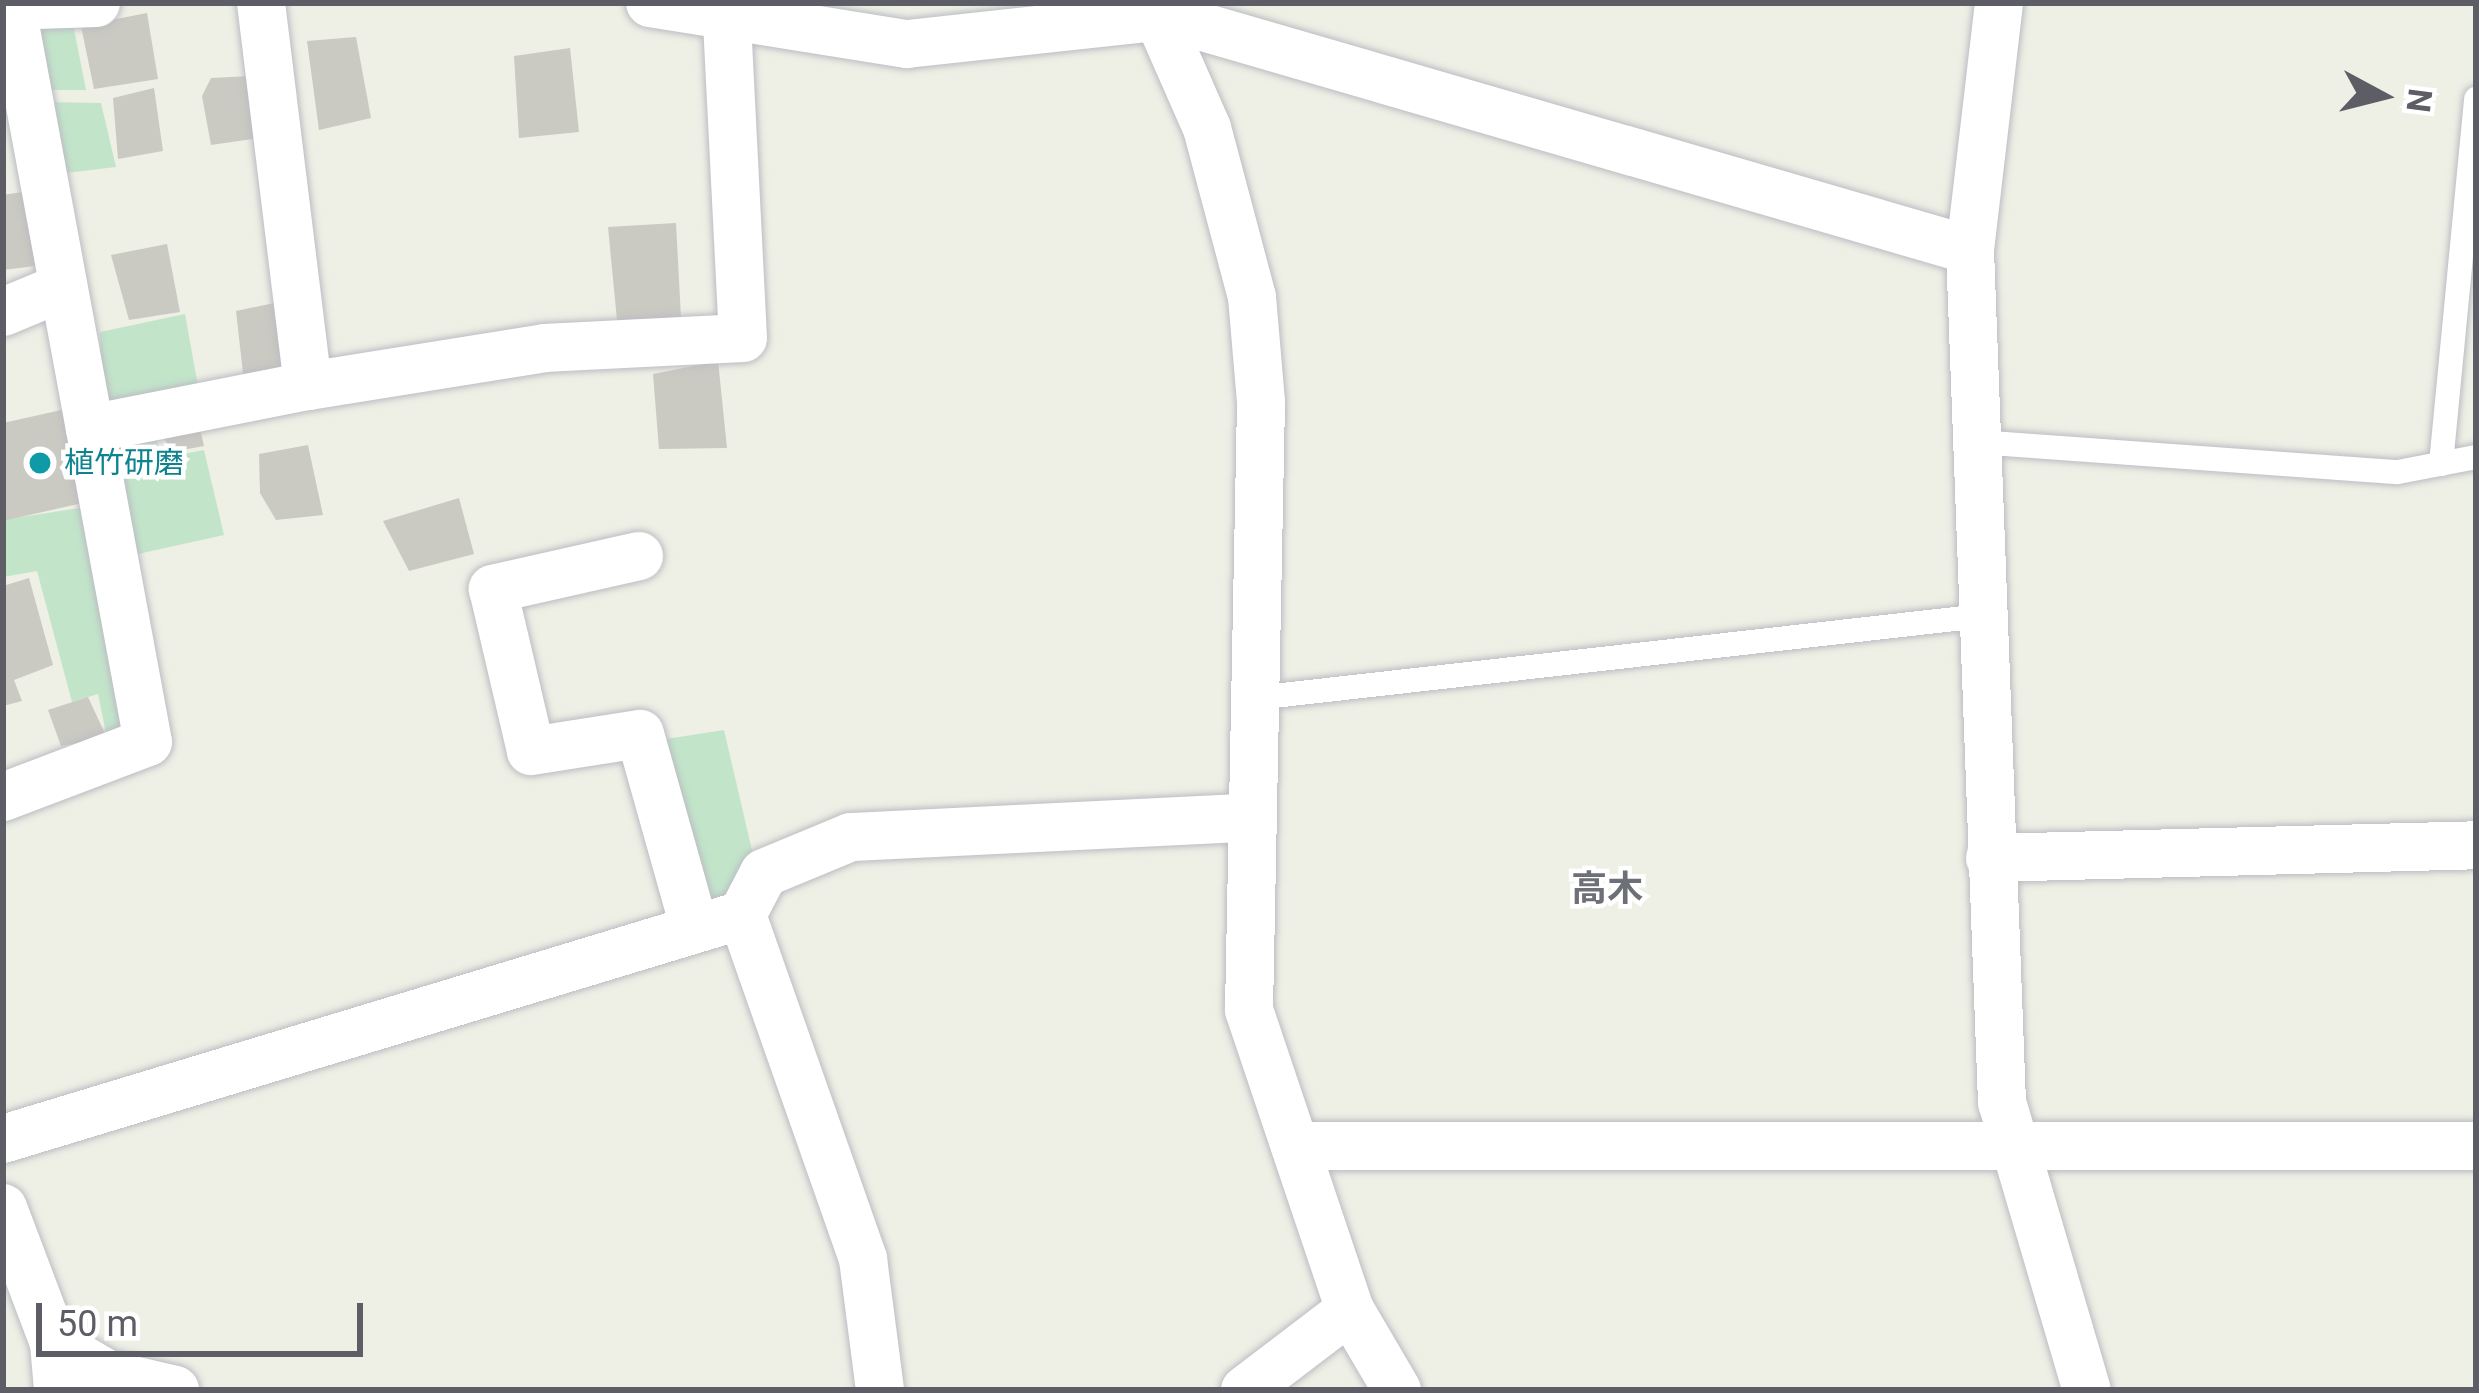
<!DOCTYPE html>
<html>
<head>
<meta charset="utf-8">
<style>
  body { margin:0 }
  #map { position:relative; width:2479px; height:1393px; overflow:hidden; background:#eeefe5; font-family:Roboto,"Noto Sans JP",sans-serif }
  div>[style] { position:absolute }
  .green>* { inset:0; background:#c2e5ca }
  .building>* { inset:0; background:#cac9c2 }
  .roads { filter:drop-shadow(0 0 3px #bcbdc3) drop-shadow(0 0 3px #bcbdc3) }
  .lane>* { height:24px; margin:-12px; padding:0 12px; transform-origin:12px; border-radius:12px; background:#fff }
  .street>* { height:48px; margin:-24px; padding:0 24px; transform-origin:24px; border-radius:24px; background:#fff }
  .dots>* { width:33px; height:33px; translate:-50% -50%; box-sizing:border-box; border:6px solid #fff; border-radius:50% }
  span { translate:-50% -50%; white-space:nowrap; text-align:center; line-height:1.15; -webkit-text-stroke:9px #fff; paint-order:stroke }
  .culture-label { font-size:30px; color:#0d838f }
  .left { translate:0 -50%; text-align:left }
  .quarter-label { font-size:36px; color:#6e7077; font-weight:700 }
  .frame { position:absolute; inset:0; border:6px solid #5d5e65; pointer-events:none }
  .north { position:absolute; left:2323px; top:36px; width:120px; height:120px; -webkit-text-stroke:9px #fff; paint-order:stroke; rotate:97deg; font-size:33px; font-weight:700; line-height:48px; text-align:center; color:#5d5e65 }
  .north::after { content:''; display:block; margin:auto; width:42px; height:54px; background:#5d5e65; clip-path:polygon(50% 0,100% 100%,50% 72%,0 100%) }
  .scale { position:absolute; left:36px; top:1303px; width:327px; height:54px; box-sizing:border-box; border:6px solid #5d5e65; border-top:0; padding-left:15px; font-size:36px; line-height:42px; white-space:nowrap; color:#5d5e65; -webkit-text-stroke:9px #fff; paint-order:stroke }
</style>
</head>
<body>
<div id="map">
  <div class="green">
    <i style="clip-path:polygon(72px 19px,86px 90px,43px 90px,31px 32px)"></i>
    <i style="clip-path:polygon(44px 102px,101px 103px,116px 167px,57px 174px)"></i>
    <i style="clip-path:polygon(185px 314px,201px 403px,103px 415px,100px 332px)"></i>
    <i style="clip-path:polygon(154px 434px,163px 458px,204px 450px,224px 535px,129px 556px,110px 466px,118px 445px)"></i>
    <i style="clip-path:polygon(104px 504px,146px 730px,107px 738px,98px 694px,72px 702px,37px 571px,3px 577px,3px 520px)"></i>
    <i style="clip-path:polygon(724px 730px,754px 859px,704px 927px,647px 742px)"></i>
  </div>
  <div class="building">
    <i style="clip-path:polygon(147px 13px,158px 79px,94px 89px,81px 26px)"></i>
    <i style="clip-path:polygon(356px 37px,371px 118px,319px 130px,307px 41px)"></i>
    <i style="clip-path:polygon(570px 48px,579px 132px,519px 138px,514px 56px)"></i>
    <i style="clip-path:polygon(251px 76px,260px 138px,211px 145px,202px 96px,211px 78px)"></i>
    <i style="clip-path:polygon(154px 88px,163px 151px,118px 159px,113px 98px)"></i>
    <i style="clip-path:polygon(29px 191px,43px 265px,3px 270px,3px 195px)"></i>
    <i style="clip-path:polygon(676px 223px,681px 318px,617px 320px,608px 227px)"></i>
    <i style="clip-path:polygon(167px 244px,180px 312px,129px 320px,111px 255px)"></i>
    <i style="clip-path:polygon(284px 301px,291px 377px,244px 382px,236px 311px)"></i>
    <i style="clip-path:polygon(718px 361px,727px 448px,659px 449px,653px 374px)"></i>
    <i style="clip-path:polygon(66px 409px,87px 502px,3px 521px,3px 423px)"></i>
    <i style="clip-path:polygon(199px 425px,204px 446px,171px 452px,162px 433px)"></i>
    <i style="clip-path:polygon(308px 445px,323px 515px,276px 520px,260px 493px,259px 454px)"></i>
    <i style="clip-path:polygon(459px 498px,474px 554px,409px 571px,383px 521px)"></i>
    <i style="clip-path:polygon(29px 578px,53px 665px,14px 680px,22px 701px,3px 706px,3px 586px)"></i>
    <i style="clip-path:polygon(88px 697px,107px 738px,61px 746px,48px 710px)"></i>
  </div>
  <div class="roads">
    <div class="lane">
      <i style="left:1977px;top:442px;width:422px;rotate:4.1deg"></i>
      <i style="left:2398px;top:472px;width:79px;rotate:-10.9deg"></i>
      <i style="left:2441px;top:464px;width:367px;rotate:-84.5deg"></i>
      <i style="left:1256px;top:698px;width:730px;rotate:-6.45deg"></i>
    </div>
    <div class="street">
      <i style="left:261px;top:3px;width:386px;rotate:83deg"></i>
      <i style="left:308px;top:386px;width:239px;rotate:-9.1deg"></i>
      <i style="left:544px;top:348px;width:199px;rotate:-2.9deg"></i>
      <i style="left:743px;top:338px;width:318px;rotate:-92.9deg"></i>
      <i style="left:650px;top:3px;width:260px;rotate:9.1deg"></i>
      <i style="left:907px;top:44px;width:260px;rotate:-6.2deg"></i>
      <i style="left:1165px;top:16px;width:838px;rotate:16.21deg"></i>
      <i style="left:1152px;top:3px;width:137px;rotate:66.3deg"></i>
      <i style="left:1207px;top:128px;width:175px;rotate:75.1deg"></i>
      <i style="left:1252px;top:297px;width:106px;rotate:85.1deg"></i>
      <i style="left:1261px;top:403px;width:607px;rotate:91.13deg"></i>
      <i style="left:1249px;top:1010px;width:317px;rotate:71.4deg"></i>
      <i style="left:1350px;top:1310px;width:93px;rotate:59.6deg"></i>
      <i style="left:1999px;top:3px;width:249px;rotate:96.7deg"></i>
      <i style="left:1970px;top:250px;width:853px;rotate:87.85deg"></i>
      <i style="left:2002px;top:1102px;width:300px;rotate:73.6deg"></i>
      <i style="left:3px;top:6px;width:93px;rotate:-1.8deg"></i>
      <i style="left:3px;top:312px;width:65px;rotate:-22.6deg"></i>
      <i style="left:90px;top:429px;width:222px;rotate:-11.2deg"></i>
      <i style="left:639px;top:556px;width:150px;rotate:167.3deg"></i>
      <i style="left:493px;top:589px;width:166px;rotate:76.8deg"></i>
      <i style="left:531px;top:751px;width:110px;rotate:-8.9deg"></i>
      <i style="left:640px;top:734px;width:199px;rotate:74.3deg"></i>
      <i style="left:3px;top:797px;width:155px;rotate:-20.8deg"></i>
      <i style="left:148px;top:742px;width:746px;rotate:-100.5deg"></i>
      <i style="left:1990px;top:858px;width:486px;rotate:-1.5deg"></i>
      <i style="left:742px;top:915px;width:365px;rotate:70.6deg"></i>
      <i style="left:863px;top:1259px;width:132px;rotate:82.6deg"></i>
      <i style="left:3px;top:1139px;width:772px;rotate:-16.86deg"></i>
      <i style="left:742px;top:915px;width:47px;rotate:-62.4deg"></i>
      <i style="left:764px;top:873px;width:94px;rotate:-22.5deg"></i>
      <i style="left:851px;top:837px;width:402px;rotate:-2.8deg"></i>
      <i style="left:1295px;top:1146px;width:1181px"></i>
      <i style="left:3px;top:1208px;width:144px;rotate:69.3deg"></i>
      <i style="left:54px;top:1343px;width:47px;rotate:85.1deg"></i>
      <i style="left:54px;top:1343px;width:61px;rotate:30.3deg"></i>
      <i style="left:107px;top:1374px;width:70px;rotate:13.2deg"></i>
      <i style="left:1245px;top:1390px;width:132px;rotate:-37.3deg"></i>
    </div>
  </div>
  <div class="dots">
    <i style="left:40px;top:463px;background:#0f9aa8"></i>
  </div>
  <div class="culture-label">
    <span class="left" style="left:64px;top:463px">植竹研磨</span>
  </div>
  <div class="quarter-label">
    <span style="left:1607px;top:890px">高木</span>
  </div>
  <div class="frame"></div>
  <div class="north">N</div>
  <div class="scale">50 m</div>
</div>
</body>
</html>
